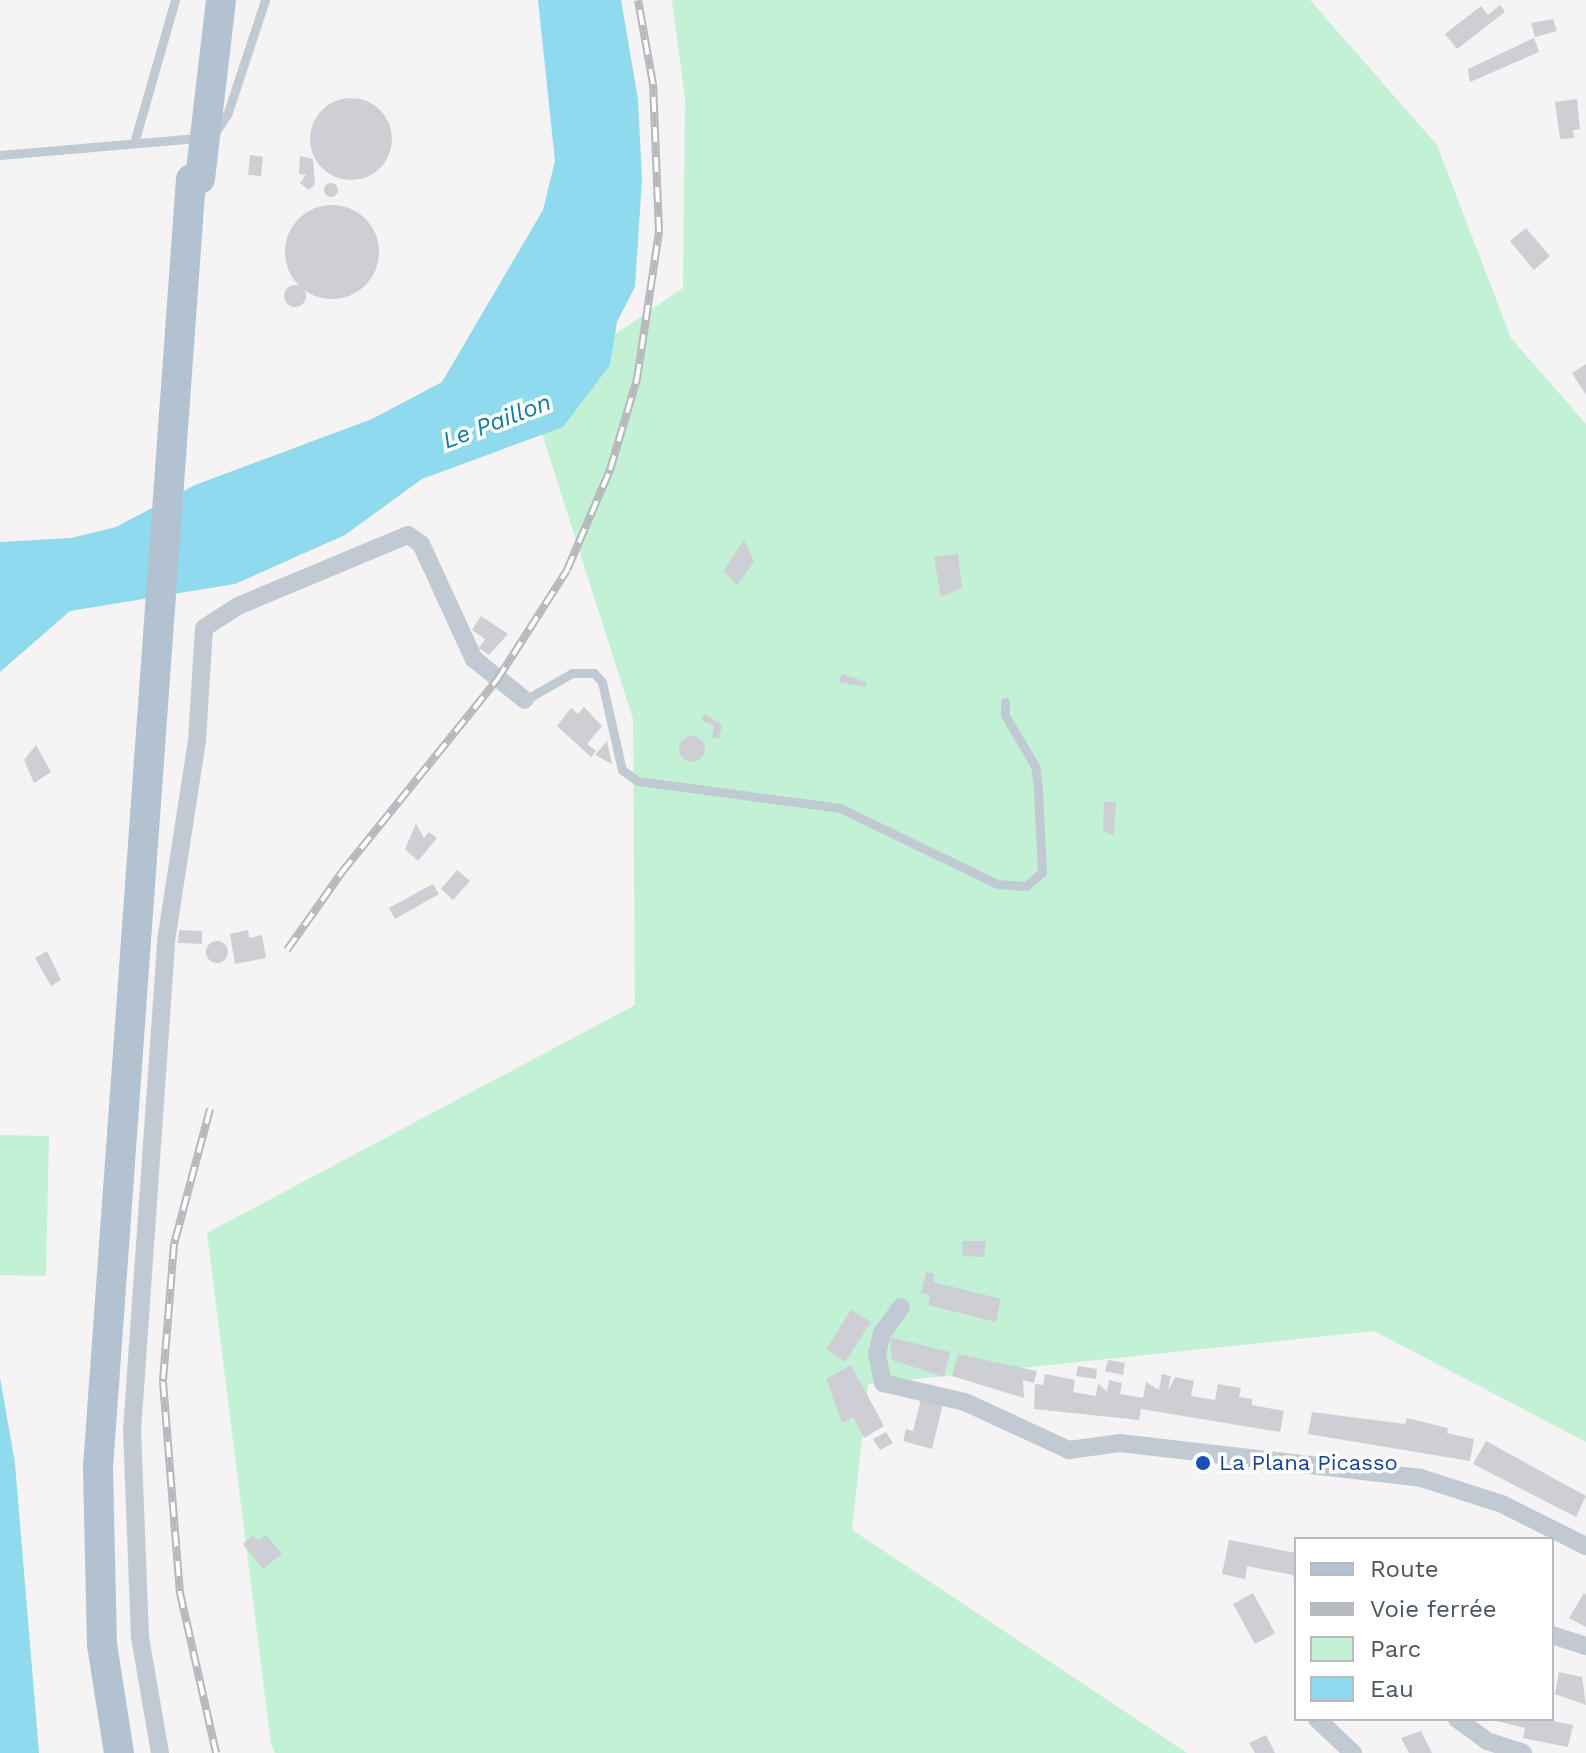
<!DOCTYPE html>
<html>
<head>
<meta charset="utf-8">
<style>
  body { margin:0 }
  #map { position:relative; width:1586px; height:1753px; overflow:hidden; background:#f5f3f3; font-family:"Work Sans",sans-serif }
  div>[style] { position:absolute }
  .green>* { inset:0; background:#c3f1d5 }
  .water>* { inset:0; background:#90daee }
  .building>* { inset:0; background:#cdcfd5 }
  .round { border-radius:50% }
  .lane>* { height:9px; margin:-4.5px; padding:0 4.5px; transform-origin:4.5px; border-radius:4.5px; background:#c1cad2 }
  .street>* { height:18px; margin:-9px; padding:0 9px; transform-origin:9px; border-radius:9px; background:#c1cad2 }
  .primary>* { height:30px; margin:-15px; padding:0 15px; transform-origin:15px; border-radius:15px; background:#b3c2d1 }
  .rail>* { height:8px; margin-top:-4px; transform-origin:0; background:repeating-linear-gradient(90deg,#fff 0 15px,#b5b8bd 0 30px); box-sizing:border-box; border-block:2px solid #b5b8bd }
  .primary-bridge>* { height:30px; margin:-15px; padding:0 15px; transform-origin:15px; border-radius:15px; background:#b3c2d1 }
  .dots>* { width:22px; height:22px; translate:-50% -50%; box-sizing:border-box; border:4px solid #fff; border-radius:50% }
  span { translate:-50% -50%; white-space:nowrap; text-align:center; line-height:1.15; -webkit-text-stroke:7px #fff; paint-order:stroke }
  .transit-label { font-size:22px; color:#164399 }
  .left { translate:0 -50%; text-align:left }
  .water-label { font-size:24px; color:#0c7c9b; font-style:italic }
  .legend { position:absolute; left:1294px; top:1537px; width:260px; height:184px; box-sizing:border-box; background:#fff; border:2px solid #b7bbc0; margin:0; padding:10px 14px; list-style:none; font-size:24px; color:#4a5661 }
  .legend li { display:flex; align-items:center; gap:16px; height:40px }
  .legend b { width:40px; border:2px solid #b7bbc0 }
</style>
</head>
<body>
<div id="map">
  <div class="green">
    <i style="clip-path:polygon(672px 0,1310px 0,1437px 145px,1511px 338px,1586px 424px,1586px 1442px,1374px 1331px,868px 1384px,852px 1530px,1187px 1753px,275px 1753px,271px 1744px,207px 1233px,635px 1005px,633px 719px,529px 393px,683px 288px,685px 98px)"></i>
    <i style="clip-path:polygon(0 1135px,49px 1136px,46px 1276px,0 1275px)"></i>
  </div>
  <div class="water">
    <i style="clip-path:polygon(538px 0,621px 0,638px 99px,642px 180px,635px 287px,617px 322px,610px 365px,563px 427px,422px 479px,345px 535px,235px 584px,70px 611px,0 672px,0 542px,71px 538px,116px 527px,195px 485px,372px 419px,442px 382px,543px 210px,555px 161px)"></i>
    <i style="clip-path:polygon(0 1378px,15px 1463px,39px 1753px,0 1753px)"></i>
  </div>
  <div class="building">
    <i style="clip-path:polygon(1500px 5px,1505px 12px,1457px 49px,1445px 34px,1481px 6px,1488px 15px)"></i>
    <i style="clip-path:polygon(1553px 19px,1557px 31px,1535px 37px,1531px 23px)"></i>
    <i style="clip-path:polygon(1534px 38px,1539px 52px,1470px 82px,1468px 69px)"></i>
    <i class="round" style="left:310px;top:98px;width:82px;height:82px"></i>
    <i style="clip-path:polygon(1577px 99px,1580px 129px,1573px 130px,1574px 138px,1560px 139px,1555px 102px)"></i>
    <i style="clip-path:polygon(250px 155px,263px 157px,261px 176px,248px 175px)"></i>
    <i style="clip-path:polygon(300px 156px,313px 159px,315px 184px,309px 190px,300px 183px,306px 175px,299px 174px)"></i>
    <i class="round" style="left:324px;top:183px;width:14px;height:14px"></i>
    <i class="round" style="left:285px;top:205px;width:94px;height:94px"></i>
    <i style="clip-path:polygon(1526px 228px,1550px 256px,1534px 270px,1510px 241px)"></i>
    <i class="round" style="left:284px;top:285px;width:22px;height:22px"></i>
    <i style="clip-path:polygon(1586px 364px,1586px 395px,1572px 373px)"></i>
    <i style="clip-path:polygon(744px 540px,754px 562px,737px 585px,723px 571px)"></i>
    <i style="clip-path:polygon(958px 554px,962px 588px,941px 597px,934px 557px)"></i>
    <i style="clip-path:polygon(481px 616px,508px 634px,489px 655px,479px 648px,485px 639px,472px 630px)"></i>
    <i style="clip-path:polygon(842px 674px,867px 682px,865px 687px,839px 682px)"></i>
    <i style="clip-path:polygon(584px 707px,602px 726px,587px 744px,596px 751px,591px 757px,557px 726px,571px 708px,578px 714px)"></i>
    <i style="clip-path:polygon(704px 714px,722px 725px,719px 739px,712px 737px,714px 726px,701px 720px)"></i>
    <i class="round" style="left:679px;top:736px;width:26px;height:26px"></i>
    <i style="clip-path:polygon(607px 741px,612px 764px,595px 755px)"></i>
    <i style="clip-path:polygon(36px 745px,51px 772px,34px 783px,24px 760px)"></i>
    <i style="clip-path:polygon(1104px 802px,1116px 802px,1114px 836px,1103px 830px)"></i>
    <i style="clip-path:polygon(416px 824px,424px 838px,429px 832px,437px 838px,418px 861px,405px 849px)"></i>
    <i style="clip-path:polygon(457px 870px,470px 881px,453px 900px,441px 889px)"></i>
    <i style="clip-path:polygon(433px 884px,439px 894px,395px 919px,389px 908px)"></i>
    <i style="clip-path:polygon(179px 930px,202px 931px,202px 944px,178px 943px)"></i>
    <i style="clip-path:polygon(248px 930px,249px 938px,262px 935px,266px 958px,235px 964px,230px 934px)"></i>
    <i class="round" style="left:206px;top:941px;width:22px;height:22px"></i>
    <i style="clip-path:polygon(47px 951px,61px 980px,51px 986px,35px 958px)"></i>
    <i style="clip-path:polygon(963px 1241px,986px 1241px,984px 1257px,962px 1256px)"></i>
    <i style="clip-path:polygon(926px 1272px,935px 1274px,933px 1282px,1001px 1299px,996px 1322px,928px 1305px,930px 1295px,921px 1293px)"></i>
    <i style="clip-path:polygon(851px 1310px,871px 1322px,845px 1362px,826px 1349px)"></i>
    <i style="clip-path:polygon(890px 1337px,950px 1352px,944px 1377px,892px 1360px)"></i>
    <i style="clip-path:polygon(958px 1354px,1037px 1371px,1034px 1383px,1023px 1380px,1024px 1398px,952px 1376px)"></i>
    <i style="clip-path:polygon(1108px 1360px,1125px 1363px,1123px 1375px,1105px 1371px)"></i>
    <i style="clip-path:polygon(851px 1365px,884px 1426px,864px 1438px,853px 1417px,842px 1423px,826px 1379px)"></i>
    <i style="clip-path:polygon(1078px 1366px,1097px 1369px,1096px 1379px,1076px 1376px)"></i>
    <i style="clip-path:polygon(1045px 1374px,1075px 1380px,1073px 1392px,1096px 1396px,1098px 1383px,1107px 1392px,1109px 1380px,1122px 1383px,1120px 1394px,1143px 1398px,1146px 1382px,1159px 1390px,1162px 1374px,1171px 1376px,1168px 1391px,1175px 1377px,1194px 1381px,1191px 1396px,1215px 1400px,1218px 1384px,1241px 1388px,1239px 1397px,1252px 1399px,1252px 1405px,1284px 1411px,1280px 1432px,1141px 1409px,1139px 1420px,1034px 1409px,1035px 1384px,1043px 1385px)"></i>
    <i style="clip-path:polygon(921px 1399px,943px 1404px,932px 1449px,903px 1441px,906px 1429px,913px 1431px)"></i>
    <i style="clip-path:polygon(1312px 1412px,1405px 1424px,1407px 1418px,1448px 1428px,1447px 1433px,1474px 1439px,1470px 1461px,1308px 1434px)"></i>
    <i style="clip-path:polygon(886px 1432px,893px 1443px,880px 1450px,873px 1439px)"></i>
    <i style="clip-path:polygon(1486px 1441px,1586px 1496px,1576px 1517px,1473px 1464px)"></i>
    <i style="clip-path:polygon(253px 1535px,258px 1541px,266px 1535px,282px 1554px,263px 1569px,243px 1544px)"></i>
    <i style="clip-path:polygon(1229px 1540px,1296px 1553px,1296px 1587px,1293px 1575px,1247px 1566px,1245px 1579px,1222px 1574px)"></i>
    <i style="clip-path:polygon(1253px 1593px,1275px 1633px,1255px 1644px,1233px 1604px)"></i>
    <i style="clip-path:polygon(1584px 1593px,1586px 1595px,1586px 1627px,1569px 1618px)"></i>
    <i style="clip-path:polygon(1559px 1672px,1582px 1677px,1586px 1705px,1555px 1694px)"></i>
    <i style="clip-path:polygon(1489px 1719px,1542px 1719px,1573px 1725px,1568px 1747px,1523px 1738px,1525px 1728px)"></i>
    <i style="clip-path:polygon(1421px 1731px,1432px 1753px,1409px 1753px,1401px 1738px)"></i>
    <i style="clip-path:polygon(1266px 1735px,1275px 1753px,1255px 1753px,1249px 1743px)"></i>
  </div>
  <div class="lane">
    <i style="left:214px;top:134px;width:23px;rotate:-56deg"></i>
    <i style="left:227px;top:115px;width:121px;rotate:-71.7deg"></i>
    <i style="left:134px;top:143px;width:149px;rotate:-74deg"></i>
    <i style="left:0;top:155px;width:201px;rotate:-4.9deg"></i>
    <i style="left:525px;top:700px;width:54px;rotate:-29.9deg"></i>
    <i style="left:572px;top:673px;width:22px"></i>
    <i style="left:594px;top:673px;width:12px;rotate:48deg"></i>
    <i style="left:602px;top:682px;width:90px;rotate:77.2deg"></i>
    <i style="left:622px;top:770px;width:19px;rotate:35deg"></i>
    <i style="left:638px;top:781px;width:204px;rotate:7.6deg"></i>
    <i style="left:840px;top:808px;width:174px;rotate:25.8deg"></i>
    <i style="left:997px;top:884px;width:29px;rotate:4deg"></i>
    <i style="left:1026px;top:886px;width:21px;rotate:-41deg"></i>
    <i style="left:1042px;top:872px;width:83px;rotate:-92.8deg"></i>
    <i style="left:1038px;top:789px;width:23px;rotate:-97deg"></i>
    <i style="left:1035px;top:766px;width:59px;rotate:-120.5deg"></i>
    <i style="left:1005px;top:715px;width:13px;rotate:-90deg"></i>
  </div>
  <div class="street">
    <i style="left:901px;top:1307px;width:32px;rotate:126deg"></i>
    <i style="left:882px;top:1333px;width:22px;rotate:103deg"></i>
    <i style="left:877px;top:1354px;width:30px;rotate:78deg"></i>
    <i style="left:883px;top:1383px;width:84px;rotate:13deg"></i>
    <i style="left:965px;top:1402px;width:115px;rotate:24.8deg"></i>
    <i style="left:1069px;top:1450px;width:51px;rotate:-7.8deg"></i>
    <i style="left:1120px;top:1443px;width:303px;rotate:6.6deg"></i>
    <i style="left:1421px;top:1478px;width:85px;rotate:17.8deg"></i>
    <i style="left:1502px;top:1504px;width:94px;rotate:26.6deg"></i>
    <i style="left:1552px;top:1635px;width:36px;rotate:18deg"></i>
    <i style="left:1317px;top:1719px;width:50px;rotate:43.4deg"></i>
    <i style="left:1457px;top:1719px;width:37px;rotate:36deg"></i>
    <i style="left:1487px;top:1741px;width:38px;rotate:18deg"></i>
    <i style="left:160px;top:1753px;width:118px;rotate:-99.8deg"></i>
    <i style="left:140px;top:1637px;width:206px;rotate:-92.2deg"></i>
    <i style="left:132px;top:1431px;width:491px;rotate:-86deg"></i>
    <i style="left:166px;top:941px;width:203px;rotate:-81.2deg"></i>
    <i style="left:197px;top:740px;width:112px;rotate:-86.4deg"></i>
    <i style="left:204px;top:628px;width:40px;rotate:-32.9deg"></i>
    <i style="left:238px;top:606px;width:184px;rotate:-22.7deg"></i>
    <i style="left:408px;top:535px;width:16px;rotate:35deg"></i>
    <i style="left:421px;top:544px;width:127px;rotate:65.3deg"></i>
    <i style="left:474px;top:659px;width:65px;rotate:38.8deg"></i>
  </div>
  <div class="primary">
    <i style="left:119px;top:1753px;width:109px;rotate:-98.9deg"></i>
    <i style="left:102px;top:1645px;width:178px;rotate:-91.3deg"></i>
    <i style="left:98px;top:1467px;width:1291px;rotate:-85.87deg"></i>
  </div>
  <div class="rail">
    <i style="left:287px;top:950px;width:95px;rotate:-54.8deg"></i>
    <i style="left:342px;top:872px;width:247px;rotate:-51.1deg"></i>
    <i style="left:497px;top:680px;width:130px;rotate:-57.5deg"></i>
    <i style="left:567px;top:570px;width:109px;rotate:-66.7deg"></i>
    <i style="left:610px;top:470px;width:95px;rotate:-73.5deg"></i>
    <i style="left:637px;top:379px;width:149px;rotate:-81.5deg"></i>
    <i style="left:659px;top:232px;width:148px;rotate:-92.3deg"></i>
    <i style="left:653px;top:84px;width:85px;rotate:-100.1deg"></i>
    <i style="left:210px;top:1109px;width:140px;rotate:104.9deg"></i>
    <i style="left:174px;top:1244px;width:138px;rotate:94.6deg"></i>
    <i style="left:163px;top:1382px;width:212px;rotate:85.4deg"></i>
    <i style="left:180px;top:1593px;width:164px;rotate:77.3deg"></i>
  </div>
  <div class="primary-bridge">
    <i style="left:200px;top:179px;width:180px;rotate:-83.3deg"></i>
  </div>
  <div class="dots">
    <i style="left:1203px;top:1463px;background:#1a4fb4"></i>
  </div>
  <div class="transit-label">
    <span class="left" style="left:1219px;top:1463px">La Plana Picasso</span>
  </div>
  <div class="water-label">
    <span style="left:497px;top:422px;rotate:-21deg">Le Paillon</span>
  </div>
  <ul class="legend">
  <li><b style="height:10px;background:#b3c2d1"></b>Route</li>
  <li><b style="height:10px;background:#b5b8bd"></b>Voie ferrée</li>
  <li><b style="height:22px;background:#c3f1d5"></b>Parc</li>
  <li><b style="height:22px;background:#90daee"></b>Eau</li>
  </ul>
</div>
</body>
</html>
